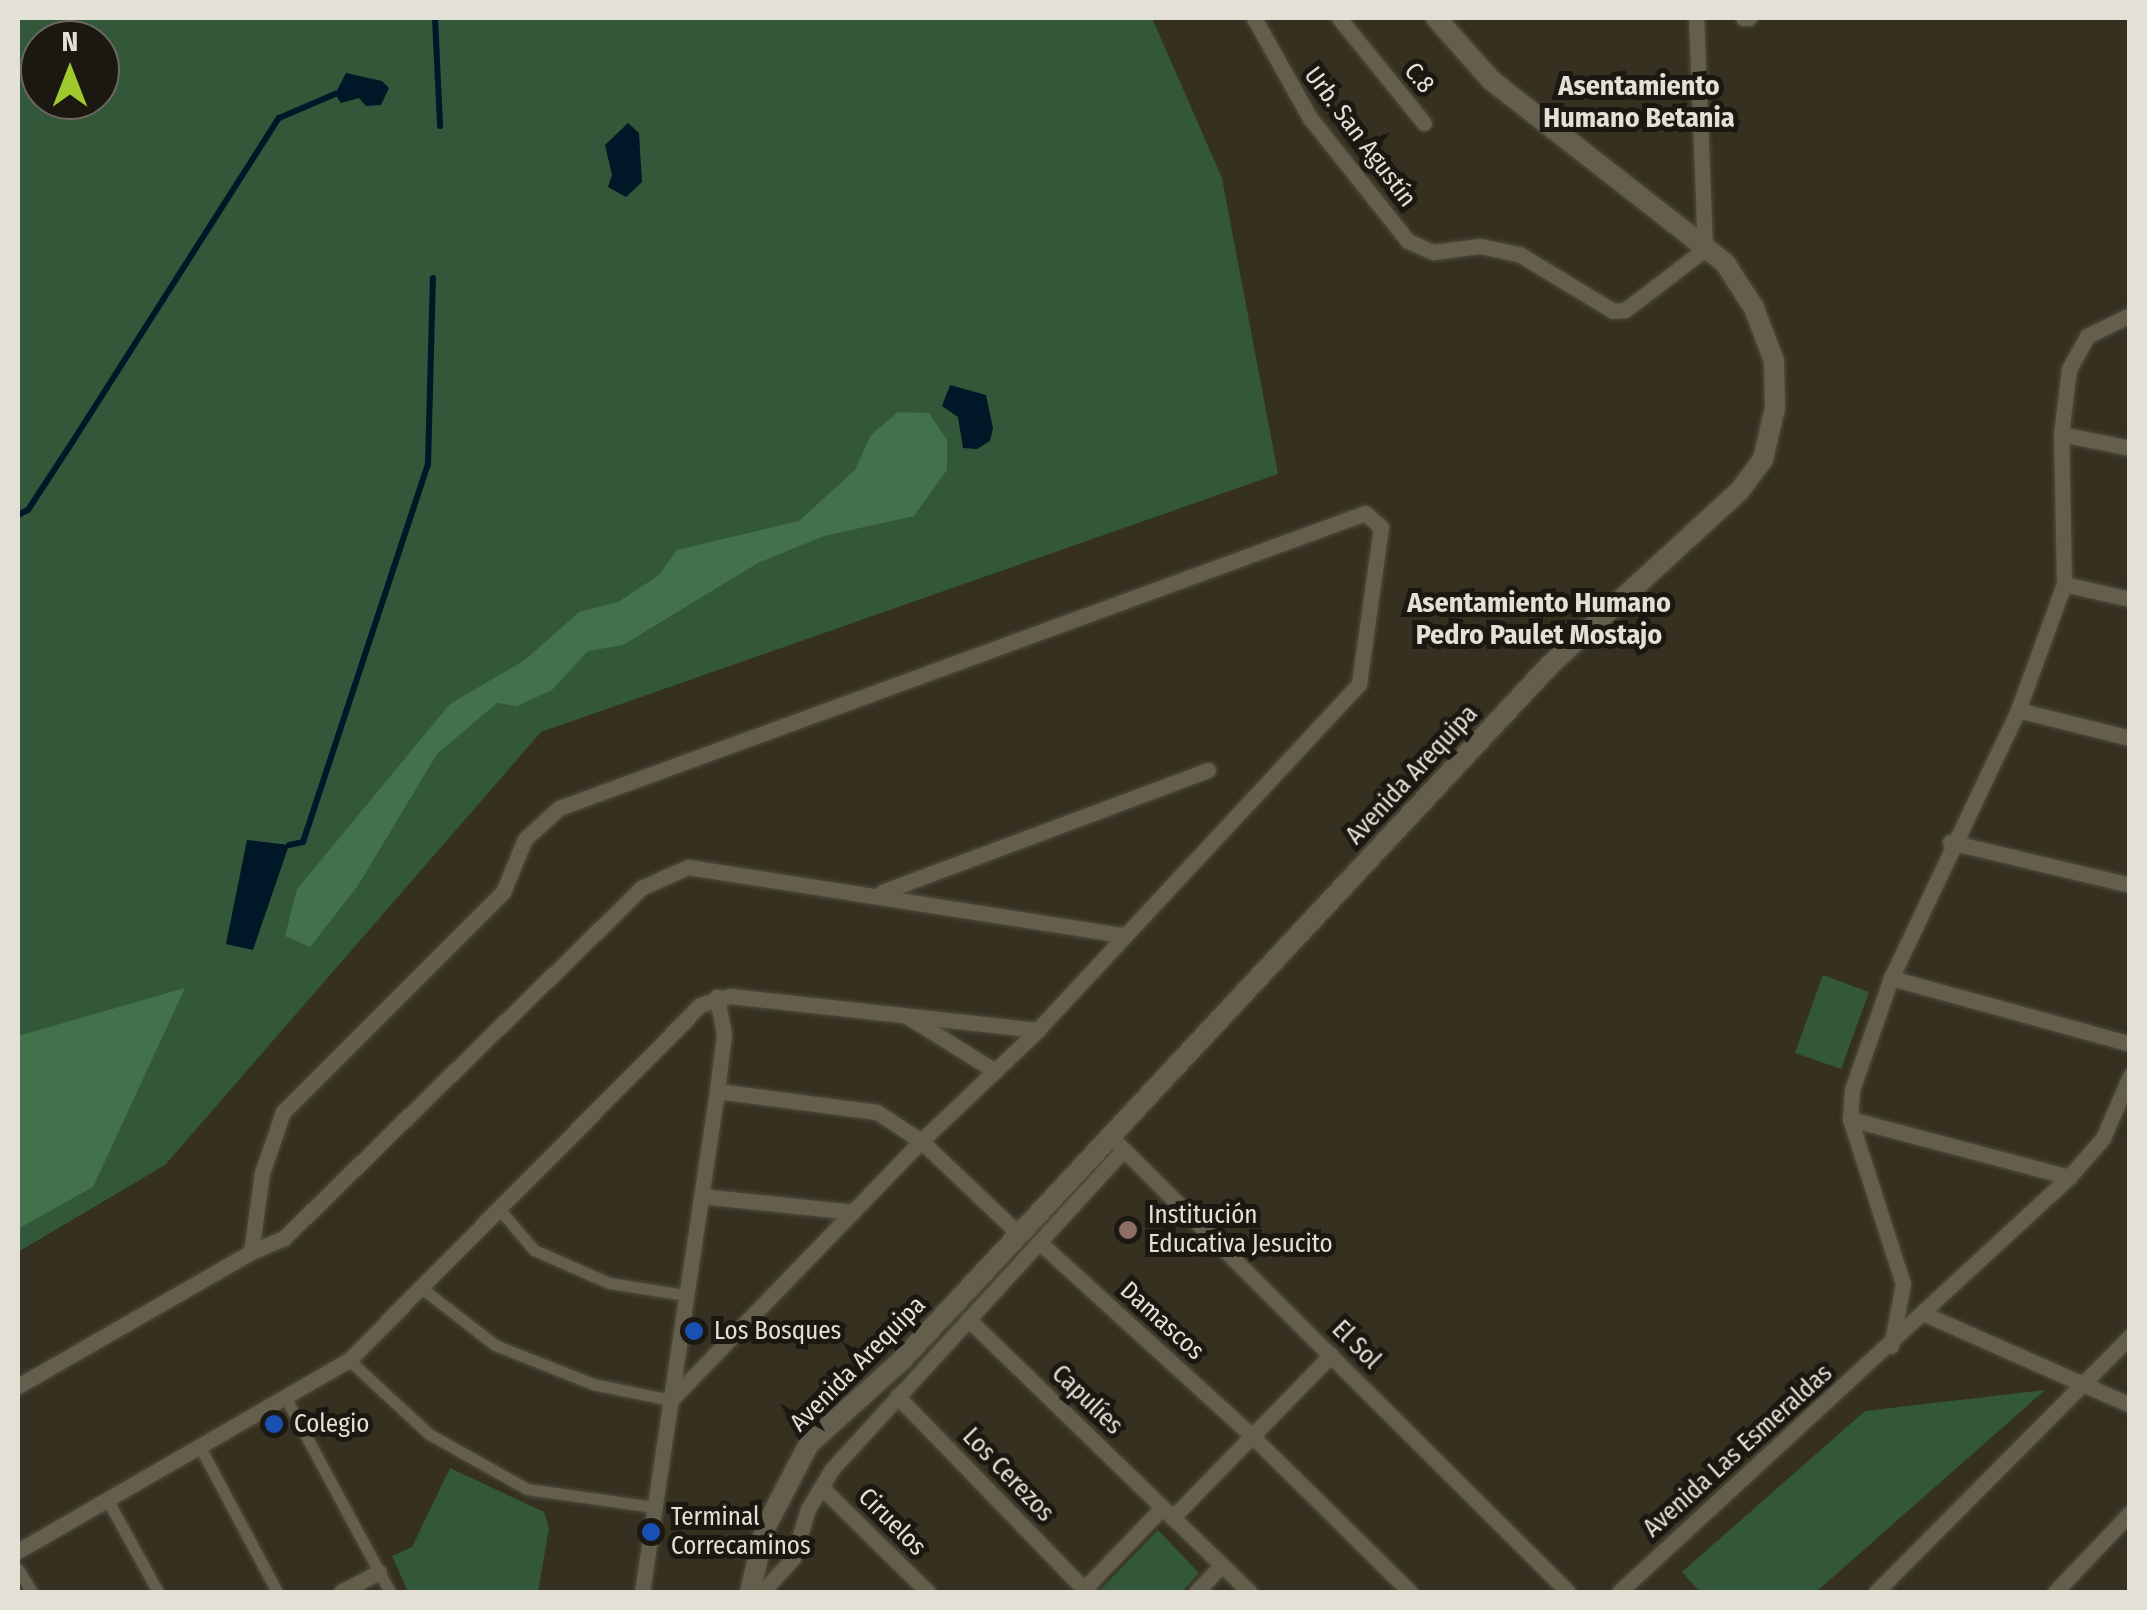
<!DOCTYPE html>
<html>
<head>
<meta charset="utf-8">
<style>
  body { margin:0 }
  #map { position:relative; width:2147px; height:1610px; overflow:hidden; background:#353020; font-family:"Fira Sans Condensed",sans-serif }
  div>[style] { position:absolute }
  .green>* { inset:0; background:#325839 }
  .forest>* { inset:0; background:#43714b }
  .water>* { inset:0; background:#001728 }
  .stream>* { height:6px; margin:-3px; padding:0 3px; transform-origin:3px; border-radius:3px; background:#001728 }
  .roads { filter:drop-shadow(0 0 2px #504c3e) drop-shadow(0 0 2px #504c3e) }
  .pedestrian>* { height:11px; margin:-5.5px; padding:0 5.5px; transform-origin:5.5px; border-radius:5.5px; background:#645f4d }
  .minor>* { height:15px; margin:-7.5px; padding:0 7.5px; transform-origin:7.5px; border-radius:7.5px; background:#645f4d }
  .tertiary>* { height:20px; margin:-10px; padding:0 10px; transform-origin:10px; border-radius:10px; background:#645f4d }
  .dots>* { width:28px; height:28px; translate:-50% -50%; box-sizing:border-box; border:5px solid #1b1811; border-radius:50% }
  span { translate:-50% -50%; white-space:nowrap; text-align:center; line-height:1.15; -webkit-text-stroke:10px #1b1811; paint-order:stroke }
  .street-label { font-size:25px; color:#e3e0d6 }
  .poi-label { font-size:25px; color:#e3e0d6 }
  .left { translate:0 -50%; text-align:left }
  .neighbourhood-label { font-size:28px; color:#e3e0d6; font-weight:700 }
  .frame { position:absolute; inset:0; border:20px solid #e3e0d6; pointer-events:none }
  .north { position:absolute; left:20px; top:20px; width:100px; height:100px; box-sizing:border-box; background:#1b1811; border:2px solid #6b6860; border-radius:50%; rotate:0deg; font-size:28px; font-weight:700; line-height:40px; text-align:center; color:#e3e0d6 }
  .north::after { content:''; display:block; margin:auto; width:35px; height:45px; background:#9fca2d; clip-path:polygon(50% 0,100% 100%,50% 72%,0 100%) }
</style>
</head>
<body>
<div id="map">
  <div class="green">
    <i style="clip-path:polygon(evenodd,18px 18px,1152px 18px,1222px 178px,1278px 474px,541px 732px,165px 1165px,18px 1252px,18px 18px,40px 40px,100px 40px,100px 100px,40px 100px,40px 40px)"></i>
    <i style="clip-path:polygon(1823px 975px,1869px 992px,1841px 1069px,1795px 1053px)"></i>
    <i style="clip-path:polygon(2045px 1390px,1816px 1592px,1700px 1592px,1682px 1572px,1865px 1411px)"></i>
    <i style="clip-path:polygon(450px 1468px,544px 1512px,549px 1528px,538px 1592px,408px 1592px,392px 1556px,412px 1547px)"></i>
    <i style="clip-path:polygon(1158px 1530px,1199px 1573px,1182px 1592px,1098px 1592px)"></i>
  </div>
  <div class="forest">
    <i style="clip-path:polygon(898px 412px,929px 413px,947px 440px,947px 470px,914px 516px,824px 536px,758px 563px,623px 645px,588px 651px,552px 690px,517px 706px,497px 703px,437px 754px,357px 887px,310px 947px,285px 936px,297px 889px,450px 704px,525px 660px,579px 612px,618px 602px,658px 576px,677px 550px,799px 521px,855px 470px,871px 435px)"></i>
    <i style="clip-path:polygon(185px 988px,93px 1187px,18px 1229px,18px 1036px)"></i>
  </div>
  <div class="water">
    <i style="clip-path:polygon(346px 73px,382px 81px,389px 88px,381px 105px,366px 106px,359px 98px,341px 103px,335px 94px)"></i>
    <i style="clip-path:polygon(628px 123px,639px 133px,642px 182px,626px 197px,608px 187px,612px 175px,605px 145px)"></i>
    <i style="clip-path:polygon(950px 385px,986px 395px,993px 428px,990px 441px,977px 449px,963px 448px,958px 417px,942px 406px)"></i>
    <i style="clip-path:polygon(247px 840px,289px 845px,253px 950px,226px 944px)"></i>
  </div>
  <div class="stream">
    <i style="left:435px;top:18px;width:108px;rotate:87.3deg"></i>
    <i style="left:18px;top:515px;width:11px;rotate:-27deg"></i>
    <i style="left:28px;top:510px;width:82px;rotate:-56.9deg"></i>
    <i style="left:73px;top:441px;width:383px;rotate:-57.5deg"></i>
    <i style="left:279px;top:118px;width:61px;rotate:-23.2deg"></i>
    <i style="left:289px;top:845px;width:14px;rotate:-12deg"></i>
    <i style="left:303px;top:842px;width:397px;rotate:-71.7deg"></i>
    <i style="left:428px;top:465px;width:187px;rotate:-88.5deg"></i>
  </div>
  <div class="roads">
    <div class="pedestrian">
      <i style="left:499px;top:1209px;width:54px;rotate:49.5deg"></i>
      <i style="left:534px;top:1250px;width:82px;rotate:23.7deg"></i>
      <i style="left:609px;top:1283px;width:78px;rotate:8.9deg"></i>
      <i style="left:424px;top:1290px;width:90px;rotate:37.8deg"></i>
      <i style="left:495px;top:1345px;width:105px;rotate:21.7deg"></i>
      <i style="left:593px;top:1384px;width:80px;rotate:11.6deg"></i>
      <i style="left:349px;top:1360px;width:109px;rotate:42.8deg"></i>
      <i style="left:429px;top:1434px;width:112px;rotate:29.3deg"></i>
      <i style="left:527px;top:1489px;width:128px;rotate:8.1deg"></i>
      <i style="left:285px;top:1397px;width:221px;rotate:61.7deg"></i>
      <i style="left:200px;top:1447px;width:164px;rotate:62deg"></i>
      <i style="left:108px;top:1501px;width:104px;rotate:61.2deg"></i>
      <i style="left:18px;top:1569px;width:27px;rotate:59deg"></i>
    </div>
    <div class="minor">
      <i style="left:1254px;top:18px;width:115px;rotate:60.8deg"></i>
      <i style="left:1310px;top:118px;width:157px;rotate:51.5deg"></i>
      <i style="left:1408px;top:241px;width:27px;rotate:24deg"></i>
      <i style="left:1433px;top:252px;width:47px;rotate:-7.3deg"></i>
      <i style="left:1480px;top:246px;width:40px;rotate:12deg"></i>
      <i style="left:1519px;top:254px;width:110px;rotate:31.2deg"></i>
      <i style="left:1613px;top:311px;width:12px;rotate:-5deg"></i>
      <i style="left:1625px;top:310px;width:101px;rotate:-37.3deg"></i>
      <i style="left:1705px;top:249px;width:231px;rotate:-92.2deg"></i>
      <i style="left:1339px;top:18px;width:135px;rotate:51deg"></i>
      <i style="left:1743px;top:18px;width:6px"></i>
      <i style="left:2061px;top:434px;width:70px;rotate:11.5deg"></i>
      <i style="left:2064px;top:584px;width:68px;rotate:12.8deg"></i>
      <i style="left:2018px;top:710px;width:115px;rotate:14deg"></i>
      <i style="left:1950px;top:842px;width:185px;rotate:13.4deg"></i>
      <i style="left:882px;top:892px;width:348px;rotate:-20.5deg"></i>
      <i style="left:1891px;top:978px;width:248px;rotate:15.4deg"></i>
      <i style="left:910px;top:1018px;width:100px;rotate:31.9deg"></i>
      <i style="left:717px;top:1091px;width:161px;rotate:7.5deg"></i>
      <i style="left:877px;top:1112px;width:53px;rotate:33.4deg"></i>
      <i style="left:921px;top:1141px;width:135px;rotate:43.5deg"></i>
      <i style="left:1850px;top:1119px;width:227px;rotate:14.8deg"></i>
      <i style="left:1109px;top:1135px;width:648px;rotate:44.87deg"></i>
      <i style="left:701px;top:1196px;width:153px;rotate:6deg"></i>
      <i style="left:1039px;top:1242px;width:288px;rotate:42.3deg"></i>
      <i style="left:1252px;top:1436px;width:222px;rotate:44.6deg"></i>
      <i style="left:251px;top:1252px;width:36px;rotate:-23deg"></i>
      <i style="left:284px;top:1238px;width:500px;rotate:-44.4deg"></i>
      <i style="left:641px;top:888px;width:51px;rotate:-24.1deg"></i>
      <i style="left:688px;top:867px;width:440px;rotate:8.9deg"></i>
      <i style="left:1927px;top:1315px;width:222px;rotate:23.9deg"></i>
      <i style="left:968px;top:1319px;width:392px;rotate:44.1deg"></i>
      <i style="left:1891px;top:1346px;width:63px;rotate:-79deg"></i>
      <i style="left:1903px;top:1284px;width:173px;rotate:-107.8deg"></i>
      <i style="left:1850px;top:1119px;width:29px;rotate:-86deg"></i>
      <i style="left:1852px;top:1090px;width:119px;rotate:-70.8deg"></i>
      <i style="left:1891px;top:978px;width:297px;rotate:-64.6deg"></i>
      <i style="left:2018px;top:710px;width:134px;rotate:-69.9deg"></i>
      <i style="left:2064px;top:584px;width:150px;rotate:-91.1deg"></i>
      <i style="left:2061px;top:434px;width:65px;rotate:-83deg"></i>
      <i style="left:2069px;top:369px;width:38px;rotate:-61deg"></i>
      <i style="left:2087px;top:336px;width:48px;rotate:-26deg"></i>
      <i style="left:18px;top:1386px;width:269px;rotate:-29.9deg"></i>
      <i style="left:251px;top:1252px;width:80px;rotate:-82.1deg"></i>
      <i style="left:262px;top:1173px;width:65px;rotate:-71deg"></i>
      <i style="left:283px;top:1112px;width:311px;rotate:-45deg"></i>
      <i style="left:503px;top:892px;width:57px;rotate:-67.5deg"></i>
      <i style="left:525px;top:839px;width:46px;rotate:-42.4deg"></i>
      <i style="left:559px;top:808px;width:858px;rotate:-20.1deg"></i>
      <i style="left:1365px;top:513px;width:21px;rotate:41deg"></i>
      <i style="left:1381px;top:527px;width:159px;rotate:98deg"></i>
      <i style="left:1359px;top:684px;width:472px;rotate:132.9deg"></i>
      <i style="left:1038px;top:1030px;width:161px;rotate:136.5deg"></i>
      <i style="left:921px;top:1141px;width:360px;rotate:134deg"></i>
      <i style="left:897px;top:1396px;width:269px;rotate:45.9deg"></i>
      <i style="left:821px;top:1487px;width:150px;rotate:44.5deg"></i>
      <i style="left:1172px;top:1518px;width:228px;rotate:-45.7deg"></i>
      <i style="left:18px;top:1551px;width:382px;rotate:-30deg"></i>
      <i style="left:349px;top:1360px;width:499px;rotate:-45.3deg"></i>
      <i style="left:700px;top:1005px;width:31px;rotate:-17deg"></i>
      <i style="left:730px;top:996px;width:310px;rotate:6.3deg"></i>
      <i style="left:341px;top:1592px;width:43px;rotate:-27.8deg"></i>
      <i style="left:642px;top:1592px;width:507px;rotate:-81.49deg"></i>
      <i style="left:717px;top:1091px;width:57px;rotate:-83deg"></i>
      <i style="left:724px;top:1034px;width:38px;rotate:-101deg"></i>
      <i style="left:762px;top:1592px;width:46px;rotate:-47.6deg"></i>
      <i style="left:793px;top:1558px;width:51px;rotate:-73deg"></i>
      <i style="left:808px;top:1509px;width:47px;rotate:-59deg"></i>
      <i style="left:832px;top:1469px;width:432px;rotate:-47.6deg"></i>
      <i style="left:1089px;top:1592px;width:6px;rotate:-149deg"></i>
      <i style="left:1084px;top:1589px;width:112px;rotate:-46.1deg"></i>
      <i style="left:1196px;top:1592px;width:36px;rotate:-46deg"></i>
      <i style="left:1619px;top:1592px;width:612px;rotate:-42.68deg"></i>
      <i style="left:2069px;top:1177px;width:52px;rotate:-48.9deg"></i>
      <i style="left:2103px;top:1138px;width:68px;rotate:-66.5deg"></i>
      <i style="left:1876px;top:1592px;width:361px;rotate:-45.2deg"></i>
      <i style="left:2055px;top:1592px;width:109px;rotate:-46.5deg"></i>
    </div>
    <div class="tertiary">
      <i style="left:750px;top:1592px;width:66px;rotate:-76.8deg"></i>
      <i style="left:765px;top:1528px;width:95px;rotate:-62.4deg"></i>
      <i style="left:809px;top:1444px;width:127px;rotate:-42.1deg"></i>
      <i style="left:903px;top:1359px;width:949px;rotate:-47.01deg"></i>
      <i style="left:1550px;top:665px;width:258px;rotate:-42.6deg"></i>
      <i style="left:1740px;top:490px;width:39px;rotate:-53deg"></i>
      <i style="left:1763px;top:459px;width:52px;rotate:-76.8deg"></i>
      <i style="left:1775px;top:408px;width:47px;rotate:-91.2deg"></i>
      <i style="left:1774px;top:361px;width:57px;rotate:-110.7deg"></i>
      <i style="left:1754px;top:308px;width:54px;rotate:-122.8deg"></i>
      <i style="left:1725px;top:263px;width:297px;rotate:-142deg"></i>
      <i style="left:1491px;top:80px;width:83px;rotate:-131.6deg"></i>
    </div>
  </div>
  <div class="dots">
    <i style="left:1128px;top:1230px;background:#8d6e63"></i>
    <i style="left:694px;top:1331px;background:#1a4fb4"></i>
    <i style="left:274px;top:1424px;background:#1a4fb4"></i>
    <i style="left:651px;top:1532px;background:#1a4fb4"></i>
  </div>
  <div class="street-label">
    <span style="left:1419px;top:78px;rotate:50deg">C.8</span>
    <span style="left:1360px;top:137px;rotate:53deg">Urb. San Agustín</span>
    <span style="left:1412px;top:775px;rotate:-47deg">Avenida Arequipa</span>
    <span style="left:1162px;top:1321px;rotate:42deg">Damascos</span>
    <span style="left:1356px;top:1345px;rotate:45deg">El Sol</span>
    <span style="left:858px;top:1364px;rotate:-45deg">Avenida Arequipa</span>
    <span style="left:1087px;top:1400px;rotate:44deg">Capulíes</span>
    <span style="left:1738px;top:1451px;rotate:-42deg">Avenida Las Esmeraldas</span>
    <span style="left:1008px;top:1475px;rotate:46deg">Los Cerezos</span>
    <span style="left:892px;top:1522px;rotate:45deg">Ciruelos</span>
  </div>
  <div class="poi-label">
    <span class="left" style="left:1148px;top:1230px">Institución<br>Educativa Jesucito</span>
    <span class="left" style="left:714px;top:1331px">Los Bosques</span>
    <span class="left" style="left:294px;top:1424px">Colegio</span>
    <span class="left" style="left:671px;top:1532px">Terminal<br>Correcaminos</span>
  </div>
  <div class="neighbourhood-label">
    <span style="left:1639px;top:102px">Asentamiento<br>Humano Betania</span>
    <span style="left:1539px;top:619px">Asentamiento Humano<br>Pedro Paulet Mostajo</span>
  </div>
  <div class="frame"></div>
  <div class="north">N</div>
</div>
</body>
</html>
